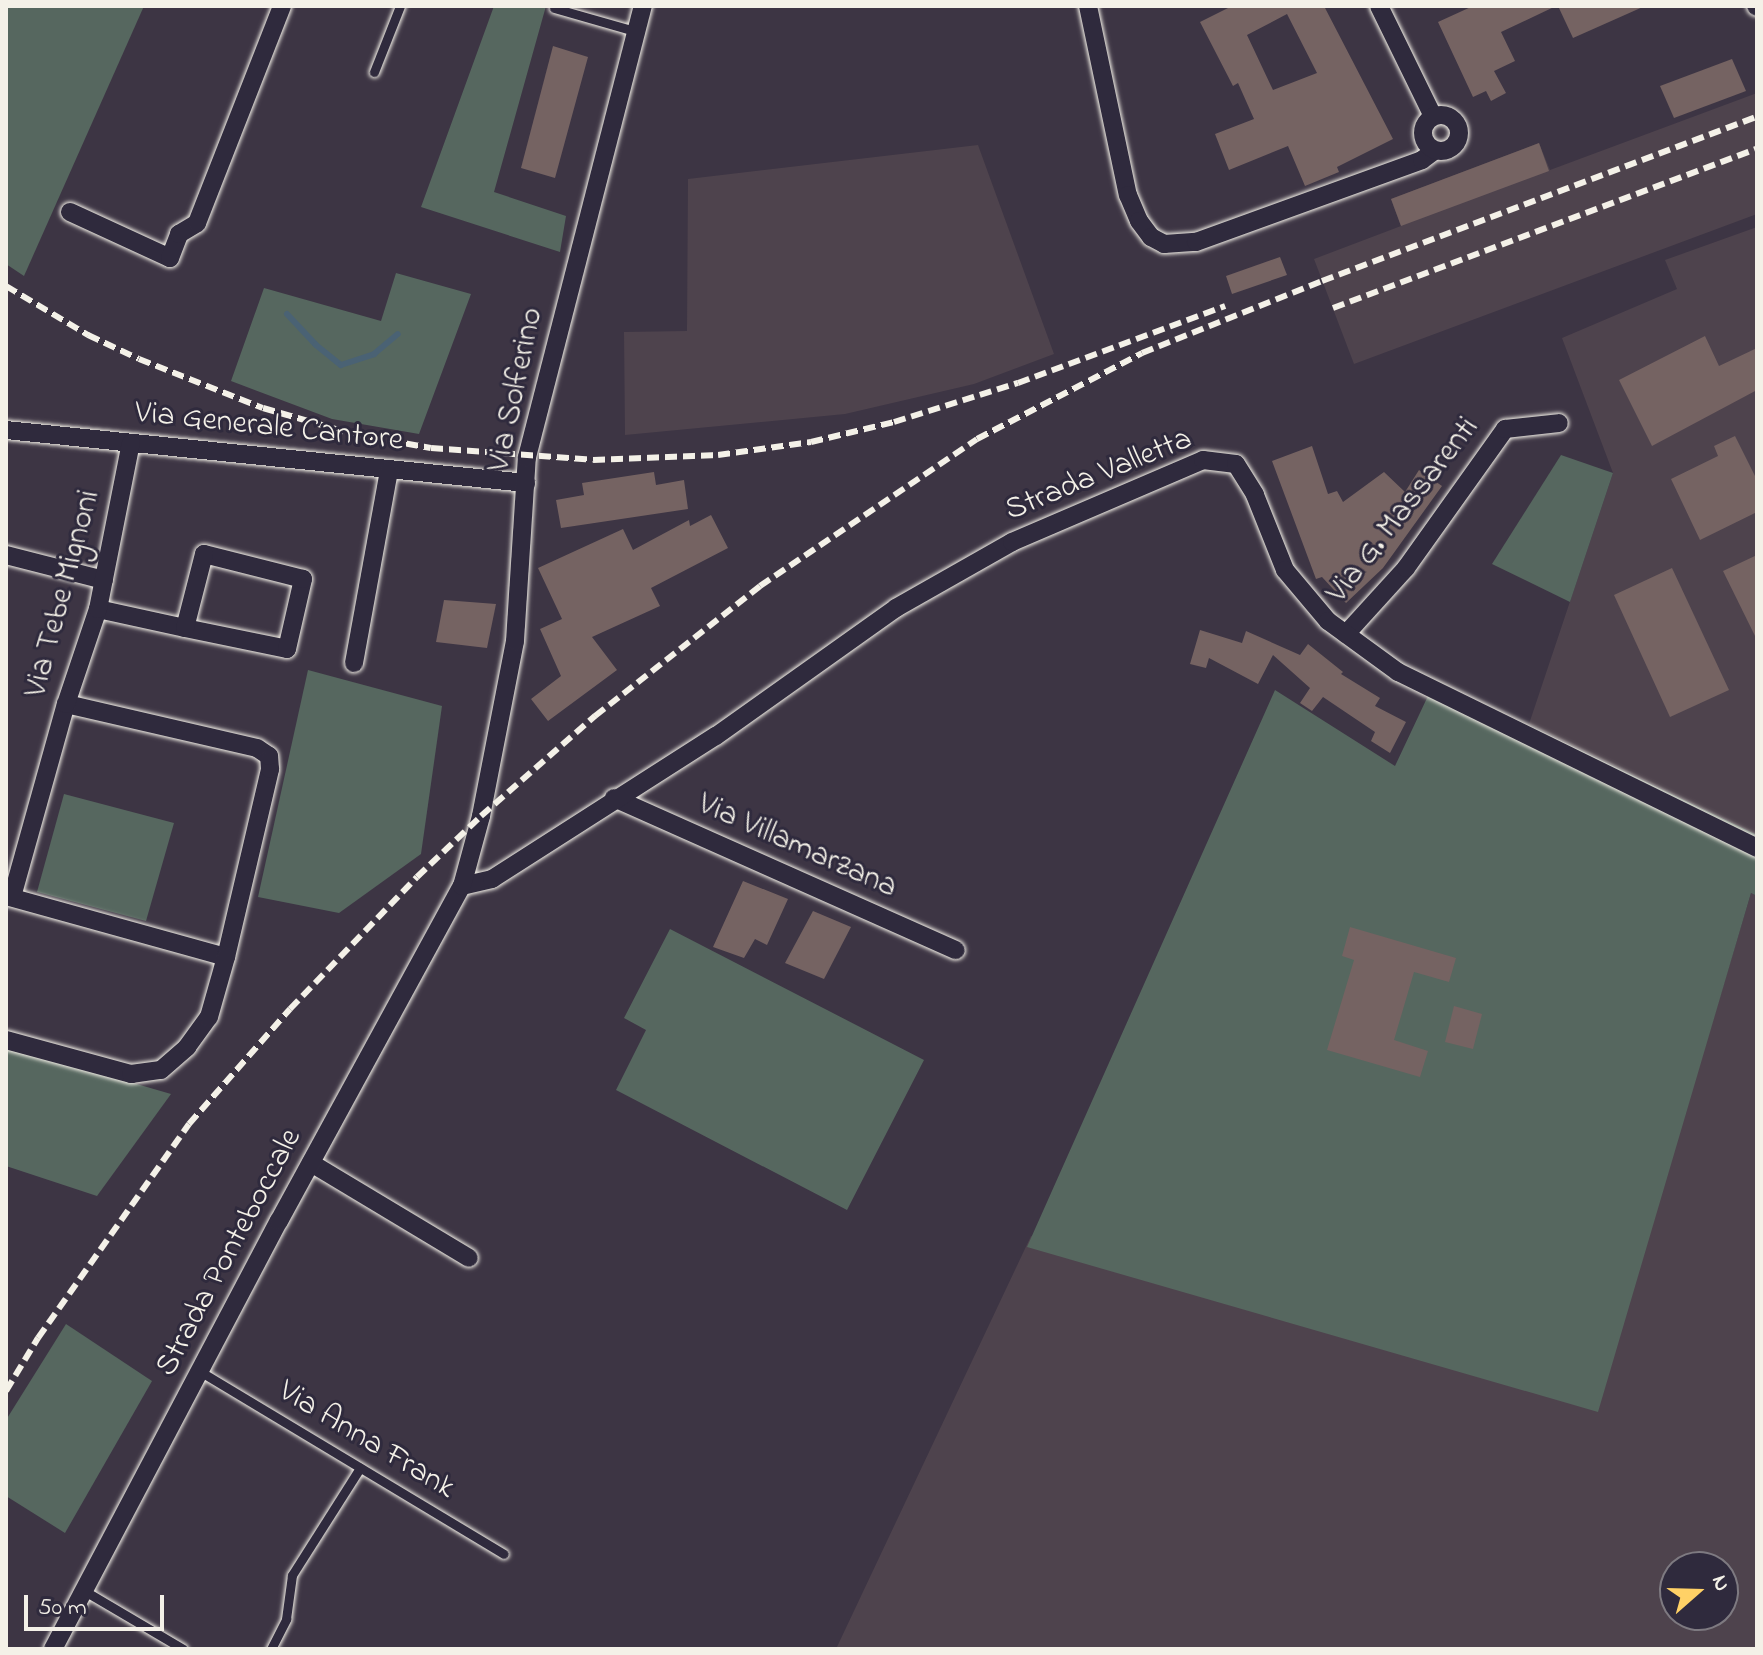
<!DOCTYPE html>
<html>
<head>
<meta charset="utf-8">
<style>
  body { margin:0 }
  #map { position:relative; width:1763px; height:1655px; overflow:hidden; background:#3d3544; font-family:"Indie Flower",sans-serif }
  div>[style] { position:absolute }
  .built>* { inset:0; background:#4e434d }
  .green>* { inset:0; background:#56675f }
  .stream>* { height:6px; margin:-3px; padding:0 3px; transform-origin:3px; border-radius:3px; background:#4a6274 }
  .building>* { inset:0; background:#756362 }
  .roads { filter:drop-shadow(0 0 2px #f4f1e8) drop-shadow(0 0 2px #f4f1e8) }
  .lane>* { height:9px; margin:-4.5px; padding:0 4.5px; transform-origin:4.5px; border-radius:4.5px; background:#2f2a3d }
  .street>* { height:18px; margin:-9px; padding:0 9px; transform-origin:9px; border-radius:9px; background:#2f2a3d }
  .street>.ring { margin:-9px; padding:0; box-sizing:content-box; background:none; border:18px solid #2f2a3d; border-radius:50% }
  .rail>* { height:6px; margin-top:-3px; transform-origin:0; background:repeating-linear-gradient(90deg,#f4f1e8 0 12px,transparent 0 18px) }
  span { translate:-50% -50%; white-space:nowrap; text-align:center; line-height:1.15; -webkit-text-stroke:6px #2f2a3d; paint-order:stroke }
  .street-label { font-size:32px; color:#f4f1e8 }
  .frame { position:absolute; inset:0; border:8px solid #f4f1e8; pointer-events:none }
  .north { position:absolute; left:1659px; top:1551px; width:80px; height:80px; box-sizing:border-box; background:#2f2a3d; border:2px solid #7e7a81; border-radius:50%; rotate:70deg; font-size:22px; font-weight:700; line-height:32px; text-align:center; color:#f4f1e8 }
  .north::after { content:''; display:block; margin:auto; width:28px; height:36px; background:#ffd166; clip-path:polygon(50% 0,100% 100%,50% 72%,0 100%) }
  .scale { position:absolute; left:24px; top:1595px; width:140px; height:36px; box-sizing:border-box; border:4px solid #f4f1e8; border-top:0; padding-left:10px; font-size:24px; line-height:28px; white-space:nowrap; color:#f4f1e8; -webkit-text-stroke:6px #2f2a3d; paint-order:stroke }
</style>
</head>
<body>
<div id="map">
  <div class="built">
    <i style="clip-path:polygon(1757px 93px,1757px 214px,1354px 364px,1314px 259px,1401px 226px,1391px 199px,1539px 143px,1550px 170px)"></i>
    <i style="clip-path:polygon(978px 145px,1054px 354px,974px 384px,845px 414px,625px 435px,624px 332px,687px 331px,688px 179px)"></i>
    <i style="clip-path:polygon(1757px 227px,1757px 835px,1529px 724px,1613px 473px,1562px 338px,1677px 289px,1665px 260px)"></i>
    <i style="clip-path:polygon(evenodd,1751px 893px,1757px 896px,1757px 1649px,836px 1649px,1031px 1236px,1598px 1404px,1751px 893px,1675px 1567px,1723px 1567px,1723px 1615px,1675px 1615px,1675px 1567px)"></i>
  </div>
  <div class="green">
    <i style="clip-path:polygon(6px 6px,144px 6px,24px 276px,6px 264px)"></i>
    <i style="clip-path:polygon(494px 6px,546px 6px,494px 192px,566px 216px,560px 252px,421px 207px)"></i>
    <i style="clip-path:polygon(396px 273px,471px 294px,419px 434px,332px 419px,231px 381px,264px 288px,381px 321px)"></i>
    <i style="clip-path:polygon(1561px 455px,1613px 473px,1570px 602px,1492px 564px)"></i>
    <i style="clip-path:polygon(308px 670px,442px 706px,421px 854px,339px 913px,258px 897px)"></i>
    <i style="clip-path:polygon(1435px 681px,1757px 835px,1757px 896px,1751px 893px,1598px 1412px,1027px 1247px,1275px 690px,1395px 766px)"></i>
    <i style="clip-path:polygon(64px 794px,174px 823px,146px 921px,37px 892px)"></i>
    <i style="clip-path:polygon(670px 929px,924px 1060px,847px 1210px,616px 1090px,646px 1030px,624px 1018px)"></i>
    <i style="clip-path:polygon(6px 1046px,171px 1094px,97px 1196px,6px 1166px)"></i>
    <i style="clip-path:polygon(66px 1324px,152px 1381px,65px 1533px,6px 1496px,6px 1420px)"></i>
  </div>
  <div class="stream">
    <i style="left:287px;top:314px;width:42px;rotate:46.9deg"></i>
    <i style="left:316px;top:345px;width:32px;rotate:39deg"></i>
    <i style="left:341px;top:365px;width:35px;rotate:-18deg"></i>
    <i style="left:374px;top:354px;width:31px;rotate:-40deg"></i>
  </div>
  <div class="building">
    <i style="clip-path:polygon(evenodd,1232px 6px,1324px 6px,1393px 139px,1337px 167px,1339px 172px,1305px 186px,1288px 146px,1229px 170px,1215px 134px,1254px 119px,1238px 83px,1233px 86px,1200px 22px,1232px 6px,1287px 14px,1317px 73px,1273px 90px,1247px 35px,1287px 14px)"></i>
    <i style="clip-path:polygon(1473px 6px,1556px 6px,1501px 32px,1515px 61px,1494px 71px,1506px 93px,1491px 101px,1486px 91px,1473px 97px,1438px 22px)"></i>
    <i style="clip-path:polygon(1558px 6px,1645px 6px,1573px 38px)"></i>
    <i style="clip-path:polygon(553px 46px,588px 57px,555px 178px,521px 168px)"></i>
    <i style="clip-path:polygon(1732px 59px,1746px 91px,1674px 118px,1660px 86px)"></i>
    <i style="clip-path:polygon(1539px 143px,1549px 171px,1401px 226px,1391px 199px)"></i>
    <i style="clip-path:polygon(1280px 257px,1287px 275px,1232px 294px,1226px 276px)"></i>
    <i style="clip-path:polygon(1705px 336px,1719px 366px,1757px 348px,1757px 390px,1652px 446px,1619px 380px)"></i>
    <i style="clip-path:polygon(1735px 436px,1757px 480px,1757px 512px,1700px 540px,1671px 479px,1718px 456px,1714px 446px)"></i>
    <i style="clip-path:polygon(1312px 446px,1328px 494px,1337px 491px,1343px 502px,1384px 472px,1405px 492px,1419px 470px,1442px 486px,1383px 568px,1346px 603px,1322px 577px,1316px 579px,1272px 461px)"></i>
    <i style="clip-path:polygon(654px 472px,656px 485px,684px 480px,688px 509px,561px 528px,556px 500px,584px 495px,582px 483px)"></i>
    <i style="clip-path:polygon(711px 515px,728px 548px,651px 588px,660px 606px,592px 637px,617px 670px,548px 721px,531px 699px,561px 676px,540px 629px,562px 619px,538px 568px,623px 529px,633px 550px,689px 520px,690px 526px)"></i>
    <i style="clip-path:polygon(1757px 555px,1757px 640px,1723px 571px)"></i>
    <i style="clip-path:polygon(1672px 568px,1729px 690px,1670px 717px,1614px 595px)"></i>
    <i style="clip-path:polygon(444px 600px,496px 604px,487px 648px,436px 642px)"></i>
    <i style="clip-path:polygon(1200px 630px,1242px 643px,1246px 631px,1300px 655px,1308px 644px,1343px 672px,1341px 674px,1380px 698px,1375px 706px,1406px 722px,1390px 753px,1371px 741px,1375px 732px,1323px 697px,1312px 711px,1300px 703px,1310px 688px,1273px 655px,1258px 684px,1209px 658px,1206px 668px,1190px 664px)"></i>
    <i style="clip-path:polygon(743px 881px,788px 899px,767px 945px,755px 939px,744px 958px,713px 947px)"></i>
    <i style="clip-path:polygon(813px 911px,851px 927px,824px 979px,785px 963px)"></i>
    <i style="clip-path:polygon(1350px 927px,1456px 958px,1449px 982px,1414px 972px,1394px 1040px,1428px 1051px,1420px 1077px,1327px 1050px,1354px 960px,1342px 956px)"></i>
    <i style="clip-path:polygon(1454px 1006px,1482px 1014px,1473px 1049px,1445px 1042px)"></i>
  </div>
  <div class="roads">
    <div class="lane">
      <i style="left:554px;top:8px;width:87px;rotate:15.9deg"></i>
      <i style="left:374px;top:72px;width:71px;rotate:-68.5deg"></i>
      <i style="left:201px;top:1372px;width:353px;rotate:31deg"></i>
      <i style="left:83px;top:1590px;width:116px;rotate:30.5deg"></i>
      <i style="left:271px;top:1649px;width:34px;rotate:-63deg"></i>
      <i style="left:286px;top:1619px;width:44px;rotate:-82.2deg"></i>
      <i style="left:292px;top:1575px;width:127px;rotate:-57.6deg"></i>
    </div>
    <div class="street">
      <i style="left:1088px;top:6px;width:193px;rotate:78.1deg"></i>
      <i style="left:1128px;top:195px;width:28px;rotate:67deg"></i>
      <i style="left:1139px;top:221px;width:20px;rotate:53deg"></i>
      <i style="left:1151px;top:237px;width:15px;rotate:28deg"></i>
      <i style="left:1164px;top:244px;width:32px;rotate:-4deg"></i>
      <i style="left:1196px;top:242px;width:240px;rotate:-19.9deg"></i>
      <i style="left:1422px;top:160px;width:15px;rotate:-37deg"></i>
      <i style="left:1379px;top:6px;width:123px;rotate:63.9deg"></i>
      <i style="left:1756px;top:6px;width:1px;rotate:45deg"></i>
      <i class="ring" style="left:1423px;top:115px;width:18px;height:18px"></i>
      <i style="left:70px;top:212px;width:110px;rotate:24.7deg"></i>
      <i style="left:170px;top:258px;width:26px;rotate:-69deg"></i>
      <i style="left:179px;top:234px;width:21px;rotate:-31deg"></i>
      <i style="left:197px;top:223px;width:233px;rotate:-68.6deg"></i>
      <i style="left:6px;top:430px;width:523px;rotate:5.82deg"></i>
      <i style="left:6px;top:555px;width:101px;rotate:14.3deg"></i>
      <i style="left:98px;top:609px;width:89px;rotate:12.3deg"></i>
      <i style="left:185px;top:628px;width:104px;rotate:11.6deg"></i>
      <i style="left:287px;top:649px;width:72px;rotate:-77.1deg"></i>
      <i style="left:303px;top:579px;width:102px;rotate:-165.8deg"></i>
      <i style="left:204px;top:554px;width:76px;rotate:104.4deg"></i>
      <i style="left:1346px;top:634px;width:89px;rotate:-47.7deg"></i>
      <i style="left:1406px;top:568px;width:171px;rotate:-54.5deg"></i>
      <i style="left:1505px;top:429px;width:54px;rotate:-6.3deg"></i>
      <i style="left:354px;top:663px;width:195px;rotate:-79.7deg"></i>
      <i style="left:614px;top:798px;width:374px;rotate:24deg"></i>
      <i style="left:462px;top:886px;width:31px;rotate:-13deg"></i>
      <i style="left:492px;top:879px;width:266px;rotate:-32.6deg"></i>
      <i style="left:716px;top:736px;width:221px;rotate:-35.4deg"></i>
      <i style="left:896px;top:608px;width:133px;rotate:-29.6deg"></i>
      <i style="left:1012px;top:542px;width:208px;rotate:-23.2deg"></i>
      <i style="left:1203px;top:460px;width:33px;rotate:7deg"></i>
      <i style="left:1236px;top:464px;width:36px;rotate:58deg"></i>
      <i style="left:1255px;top:495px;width:81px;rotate:68.2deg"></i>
      <i style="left:1285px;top:570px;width:67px;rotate:49.9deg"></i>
      <i style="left:1328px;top:621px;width:87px;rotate:36.1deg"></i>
      <i style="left:1398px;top:672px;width:400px;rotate:26.1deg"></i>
      <i style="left:6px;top:896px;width:228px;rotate:15.5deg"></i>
      <i style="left:226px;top:957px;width:193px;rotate:-76.8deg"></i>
      <i style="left:270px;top:769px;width:13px;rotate:-94deg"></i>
      <i style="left:269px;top:756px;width:14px;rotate:-146deg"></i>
      <i style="left:257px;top:748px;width:196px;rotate:-167deg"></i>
      <i style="left:12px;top:897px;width:200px;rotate:-74.4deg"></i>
      <i style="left:66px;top:704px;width:100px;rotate:-71.4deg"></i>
      <i style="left:98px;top:609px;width:169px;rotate:-78.8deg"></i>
      <i style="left:6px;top:1040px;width:130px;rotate:15.2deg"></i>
      <i style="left:131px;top:1074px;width:30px;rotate:-8deg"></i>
      <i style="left:161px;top:1070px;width:35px;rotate:-41deg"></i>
      <i style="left:187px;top:1047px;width:37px;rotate:-54deg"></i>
      <i style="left:209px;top:1017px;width:62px;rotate:-74.2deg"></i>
      <i style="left:311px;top:1163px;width:184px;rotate:31deg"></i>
      <i style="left:53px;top:1649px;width:484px;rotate:-62.2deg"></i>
      <i style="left:279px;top:1221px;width:382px;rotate:-61.4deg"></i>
      <i style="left:462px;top:886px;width:73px;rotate:-74.8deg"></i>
      <i style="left:481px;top:816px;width:178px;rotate:-79deg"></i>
      <i style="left:515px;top:641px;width:184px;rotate:-86.3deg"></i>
      <i style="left:527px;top:457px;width:466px;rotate:-75.6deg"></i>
    </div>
  </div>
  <div class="rail">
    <i style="left:6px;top:286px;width:96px;rotate:30.9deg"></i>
    <i style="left:88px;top:335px;width:56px;rotate:25.2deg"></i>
    <i style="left:139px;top:359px;width:133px;rotate:21.6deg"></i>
    <i style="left:263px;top:408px;width:94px;rotate:16.1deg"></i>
    <i style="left:353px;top:434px;width:79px;rotate:10.2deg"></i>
    <i style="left:431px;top:448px;width:162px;rotate:4.2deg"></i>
    <i style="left:593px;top:460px;width:125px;rotate:-2.3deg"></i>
    <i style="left:718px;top:455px;width:94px;rotate:-8deg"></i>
    <i style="left:811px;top:442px;width:85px;rotate:-13.5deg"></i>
    <i style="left:894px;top:422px;width:130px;rotate:-17.5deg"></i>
    <i style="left:1018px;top:383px;width:221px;rotate:-20.4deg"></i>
    <i style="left:1333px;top:308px;width:453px;rotate:-20.6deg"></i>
    <i style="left:6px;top:1391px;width:62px;rotate:-58.9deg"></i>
    <i style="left:38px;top:1338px;width:262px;rotate:-54.8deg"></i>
    <i style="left:189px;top:1124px;width:153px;rotate:-48.7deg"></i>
    <i style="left:290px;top:1009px;width:183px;rotate:-46.1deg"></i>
    <i style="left:417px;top:877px;width:88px;rotate:-43.6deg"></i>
    <i style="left:481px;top:816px;width:152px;rotate:-41.3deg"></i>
    <i style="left:595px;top:716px;width:210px;rotate:-38.2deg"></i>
    <i style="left:760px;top:586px;width:262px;rotate:-34.1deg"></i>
    <i style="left:977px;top:439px;width:186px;rotate:-27.5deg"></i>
    <i style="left:1142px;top:353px;width:194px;rotate:-21.8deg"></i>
    <i style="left:1322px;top:281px;width:465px;rotate:-20.7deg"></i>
  </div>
  <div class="street-label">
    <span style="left:517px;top:390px;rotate:-78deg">Via Solferino</span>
    <span style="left:269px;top:428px;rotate:6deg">Via Generale Cantore</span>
    <span style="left:1099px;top:476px;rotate:-22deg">Strada Valletta</span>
    <span style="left:1404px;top:511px;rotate:-52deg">Via G. Massarenti</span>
    <span style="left:64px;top:594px;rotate:-75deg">Via Tebe Mignoni</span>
    <span style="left:797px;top:847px;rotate:24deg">Via Villamarzana</span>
    <span style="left:230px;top:1253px;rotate:-62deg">Strada Ponteboccale</span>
    <span style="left:366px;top:1441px;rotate:31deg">Via Anna Frank</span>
  </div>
  <div class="frame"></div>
  <div class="north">N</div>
  <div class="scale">50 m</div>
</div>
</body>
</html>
